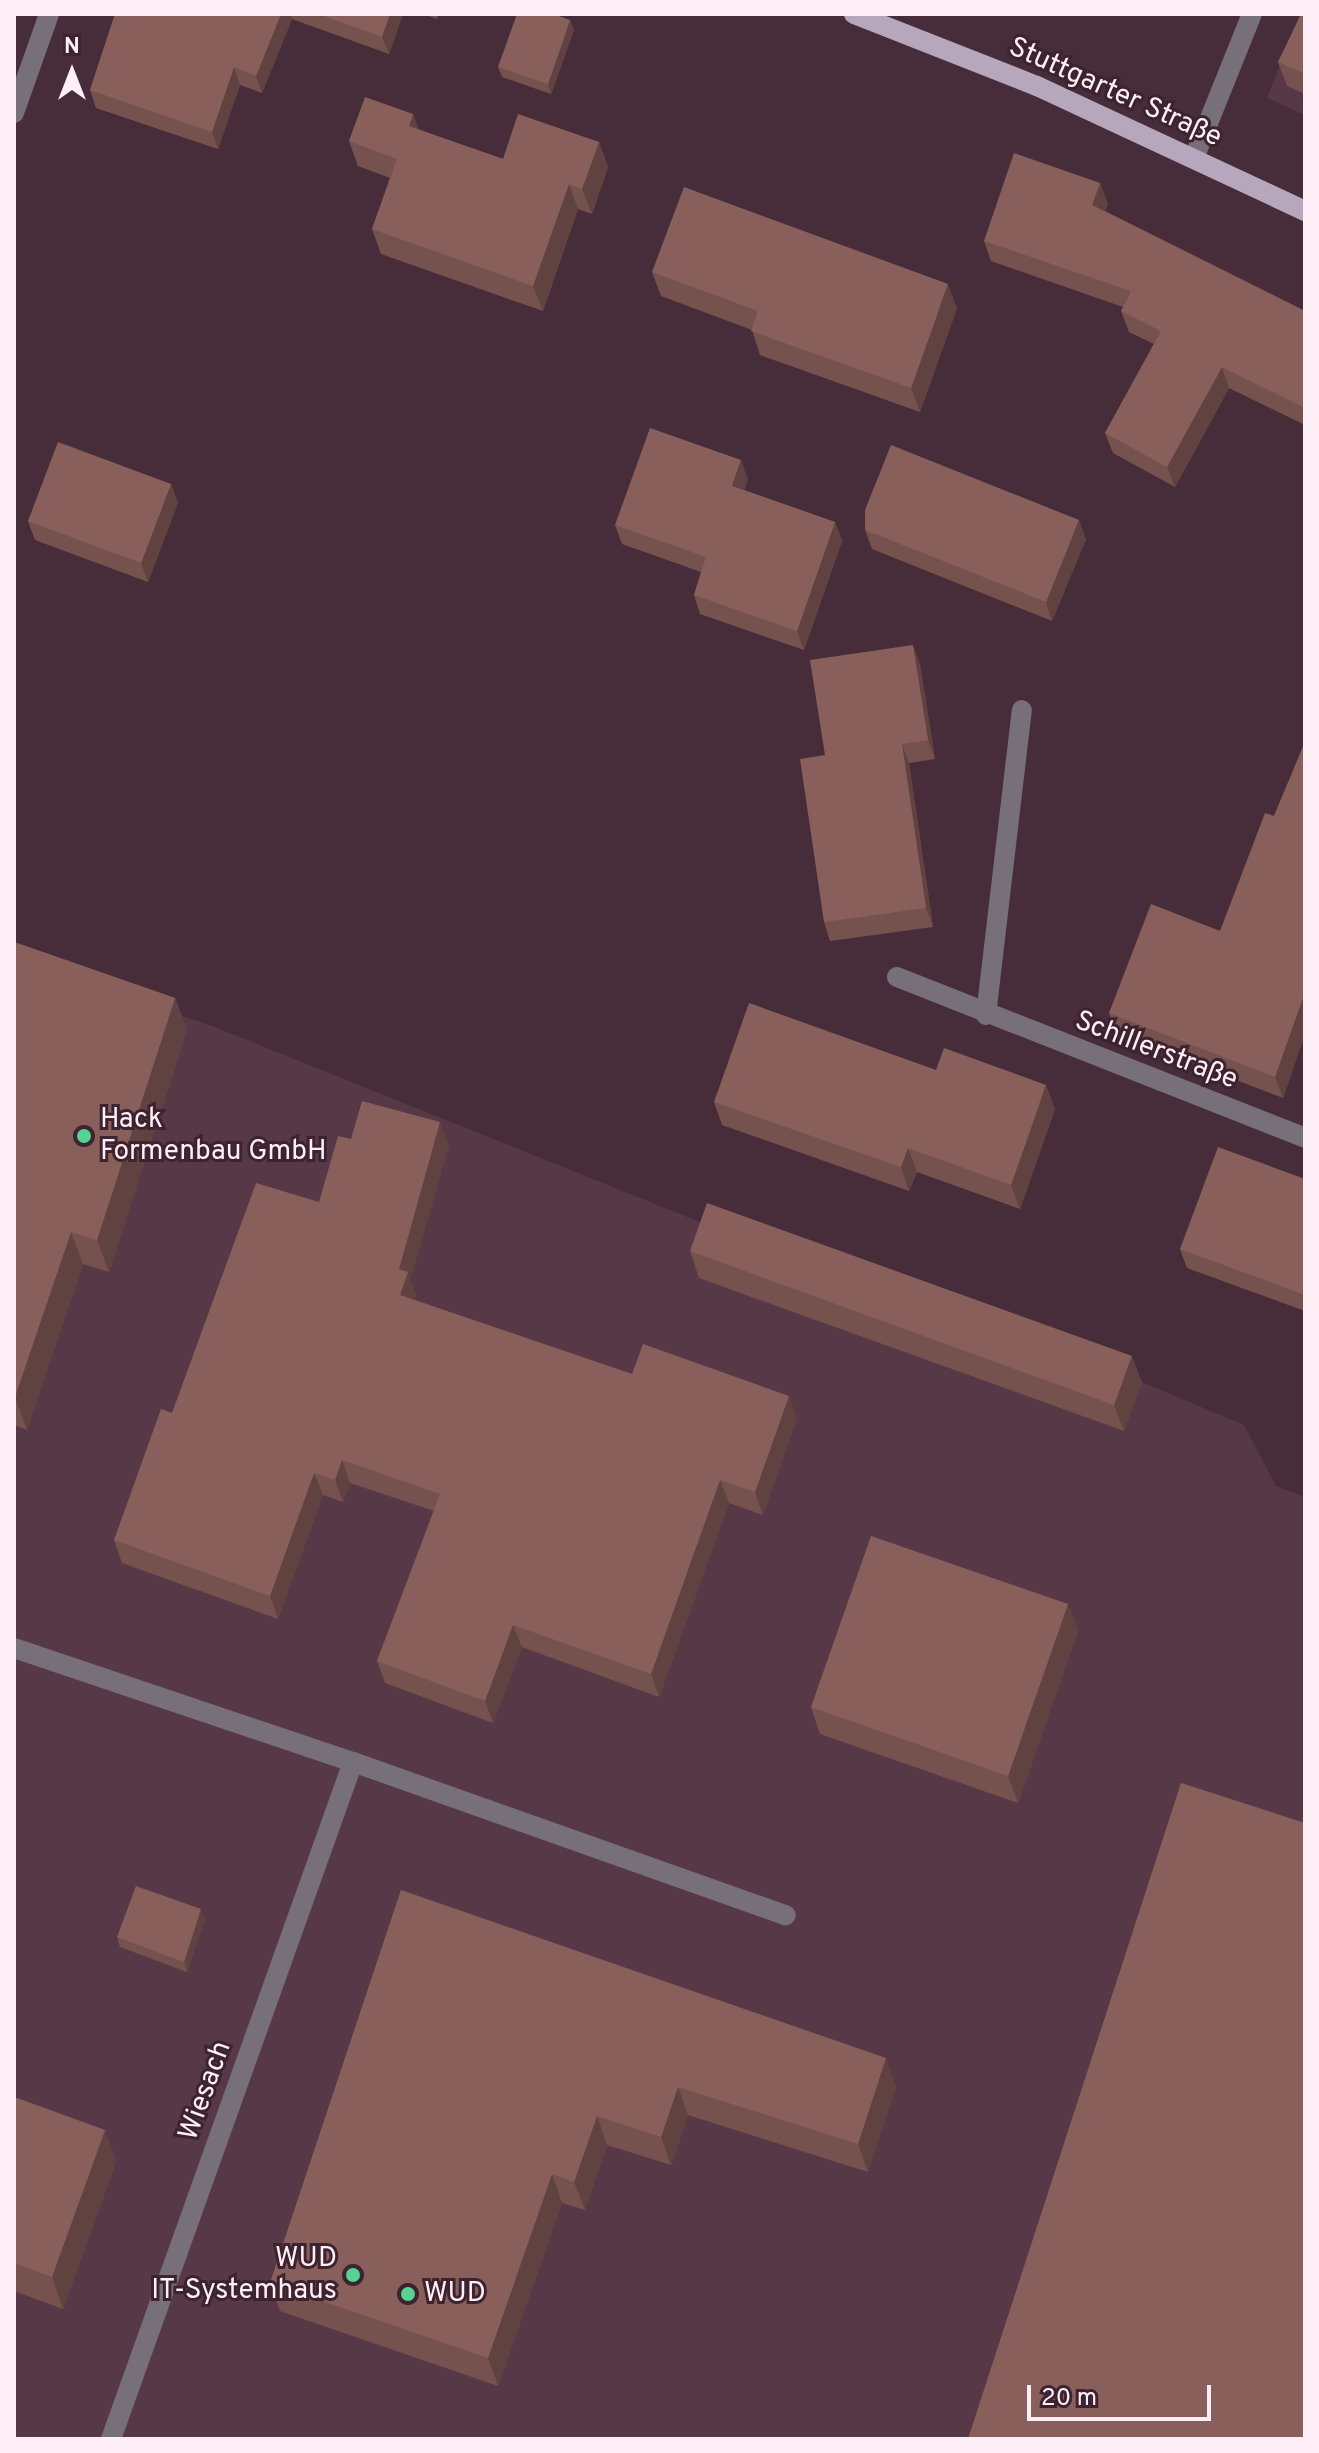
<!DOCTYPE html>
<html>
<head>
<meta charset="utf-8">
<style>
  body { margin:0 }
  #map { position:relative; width:1319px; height:2453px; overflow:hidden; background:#472d39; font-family:Overpass,sans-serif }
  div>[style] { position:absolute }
  .built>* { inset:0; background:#573846 }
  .minor>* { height:20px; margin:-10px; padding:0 10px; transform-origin:10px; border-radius:10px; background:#776f7a }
  .major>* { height:20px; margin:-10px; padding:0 10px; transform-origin:10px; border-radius:10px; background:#b7a7bd }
  .wall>* { inset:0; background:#76524f }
  .shaded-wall>* { inset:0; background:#604240 }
  .building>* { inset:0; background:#895f5c }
  .dots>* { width:22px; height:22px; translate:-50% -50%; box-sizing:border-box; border:4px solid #3c232f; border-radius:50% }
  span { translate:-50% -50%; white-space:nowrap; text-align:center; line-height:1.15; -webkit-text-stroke:6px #3c232f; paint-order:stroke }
  .street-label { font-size:28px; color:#fdeff5 }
  .poi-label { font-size:28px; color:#fdeff5 }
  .left { translate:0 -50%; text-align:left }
  .right { translate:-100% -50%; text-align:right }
  .frame { position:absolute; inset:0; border:16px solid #fdeff5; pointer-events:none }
  .north { position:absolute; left:32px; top:32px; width:80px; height:80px; -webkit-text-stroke:6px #3c232f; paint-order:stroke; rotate:0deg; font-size:22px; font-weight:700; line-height:32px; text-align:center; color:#fdeff5 }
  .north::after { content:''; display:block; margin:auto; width:28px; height:36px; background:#fdeff5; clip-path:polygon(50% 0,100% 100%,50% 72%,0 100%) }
  .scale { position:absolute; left:1027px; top:2385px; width:184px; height:36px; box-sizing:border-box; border:4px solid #fdeff5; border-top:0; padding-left:10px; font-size:24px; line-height:28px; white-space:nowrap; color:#fdeff5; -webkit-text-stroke:6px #3c232f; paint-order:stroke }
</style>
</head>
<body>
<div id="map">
  <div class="built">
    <i style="clip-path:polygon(1300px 14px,1305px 14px,1305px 115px,1267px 98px)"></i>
    <i style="clip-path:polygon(14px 958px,215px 1027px,717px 1229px,1142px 1382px,1244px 1425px,1276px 1486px,1305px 1497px,1305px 2439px,14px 2439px)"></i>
  </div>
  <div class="minor">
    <i style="left:14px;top:113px;width:105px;rotate:-70.5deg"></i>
    <i style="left:1194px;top:158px;width:155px;rotate:-68.1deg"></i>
    <i style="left:897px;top:977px;width:439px;rotate:21.5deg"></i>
    <i style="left:986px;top:1015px;width:307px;rotate:-83.3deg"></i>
    <i style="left:14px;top:1648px;width:358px;rotate:18.6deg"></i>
    <i style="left:353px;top:1762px;width:719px;rotate:109.67deg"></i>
    <i style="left:353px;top:1762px;width:459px;rotate:19.5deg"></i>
  </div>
  <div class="major">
    <i style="left:854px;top:14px;width:197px;rotate:21.5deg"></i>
    <i style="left:1037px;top:86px;width:296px;rotate:25deg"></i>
  </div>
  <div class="wall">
    <i style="clip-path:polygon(115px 14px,403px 14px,389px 54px,292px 19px,262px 93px,240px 85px,218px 149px,96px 108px,90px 90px)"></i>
    <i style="clip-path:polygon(423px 14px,439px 14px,437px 19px)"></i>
    <i style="clip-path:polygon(1305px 14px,1305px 94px,1287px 86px,1278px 62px)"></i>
    <i style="clip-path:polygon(570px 20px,574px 30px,551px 94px,502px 77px,498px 67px)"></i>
    <i style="clip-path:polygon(413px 114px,419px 130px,503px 159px,599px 142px,608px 167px,592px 214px,578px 209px,543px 311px,381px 254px,372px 229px,390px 178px,358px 166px,349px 141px)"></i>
    <i style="clip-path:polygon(1100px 183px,1108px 204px,1105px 211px,1305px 311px,1305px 425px,1229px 388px,1175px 487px,1113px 453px,1105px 433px,1154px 344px,1129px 332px,1121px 311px,1123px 307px,991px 261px,984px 241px)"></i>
    <i style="clip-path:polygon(652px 272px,957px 308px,920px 412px,760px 355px,752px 330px,661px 296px)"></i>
    <i style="clip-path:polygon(748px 479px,744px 490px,835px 522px,842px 541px,804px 650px,700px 614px,694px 595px,701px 572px,622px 544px,615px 525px)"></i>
    <i style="clip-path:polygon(171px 484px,178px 503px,148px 582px,35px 540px,28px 521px)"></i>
    <i style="clip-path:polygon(865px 530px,1086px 539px,1052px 621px,872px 549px)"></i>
    <i style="clip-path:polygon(920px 664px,935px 759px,909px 763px,933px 927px,830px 941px,824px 922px,825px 755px)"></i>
    <i style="clip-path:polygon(1305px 742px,1305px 1034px,1283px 1098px,1116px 1034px,1109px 1013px,1220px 931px,1274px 816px)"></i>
    <i style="clip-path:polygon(14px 942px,175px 998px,187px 1030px,109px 1272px,83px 1264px,27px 1430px,14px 1425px)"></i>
    <i style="clip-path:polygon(936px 1070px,1055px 1109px,1020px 1209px,917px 1172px,909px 1191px,722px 1125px,714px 1102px)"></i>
    <i style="clip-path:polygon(351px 1139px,449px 1145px,410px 1280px,416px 1295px,414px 1300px,632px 1374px,797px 1418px,763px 1515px,729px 1503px,659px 1697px,522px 1647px,493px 1723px,385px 1683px,377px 1661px,434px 1511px,350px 1483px,343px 1502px,323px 1495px,278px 1619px,122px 1563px,114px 1540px,172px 1413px,319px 1202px)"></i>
    <i style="clip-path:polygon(1305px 1179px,1305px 1311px,1187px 1268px,1180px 1249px)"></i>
    <i style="clip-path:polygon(690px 1251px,1142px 1382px,1124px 1431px,699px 1278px)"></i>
    <i style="clip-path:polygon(1068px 1604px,1078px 1631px,1018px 1803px,820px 1734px,811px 1707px)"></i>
    <i style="clip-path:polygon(401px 1890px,896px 2086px,868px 2172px,688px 2115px,671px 2165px,607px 2145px,585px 2210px,562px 2203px,498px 2386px,280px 2311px,270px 2283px)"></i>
    <i style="clip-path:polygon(205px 1919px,187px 1972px,120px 1947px,117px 1937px)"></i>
    <i style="clip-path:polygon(14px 2097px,105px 2130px,116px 2162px,63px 2309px,14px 2291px)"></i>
  </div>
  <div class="shaded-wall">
    <i style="clip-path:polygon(281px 14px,290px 14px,292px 19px,262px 93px,256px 76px)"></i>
    <i style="clip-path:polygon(390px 14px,403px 14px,389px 54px,382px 37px)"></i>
    <i style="clip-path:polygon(570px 20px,574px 30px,551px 94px,548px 84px)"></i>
    <i style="clip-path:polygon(234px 67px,240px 85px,218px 149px,212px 132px)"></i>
    <i style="clip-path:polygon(413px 114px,422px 139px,409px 126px)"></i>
    <i style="clip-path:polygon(599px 142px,608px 167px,592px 214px,582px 189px)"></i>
    <i style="clip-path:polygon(1100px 183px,1108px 204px,1100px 226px,1092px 205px)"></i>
    <i style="clip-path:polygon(569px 184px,578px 209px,543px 311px,533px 286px)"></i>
    <i style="clip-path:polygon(948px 284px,957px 308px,920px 412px,911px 388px)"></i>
    <i style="clip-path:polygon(1222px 367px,1229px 388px,1175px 487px,1167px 467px)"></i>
    <i style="clip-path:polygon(741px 460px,748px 479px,739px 505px,732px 486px)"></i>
    <i style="clip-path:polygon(171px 484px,178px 503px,148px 582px,141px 563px)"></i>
    <i style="clip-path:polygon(1079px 520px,1086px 539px,1052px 621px,1046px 602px)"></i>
    <i style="clip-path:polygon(835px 522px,842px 541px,804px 650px,797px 631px)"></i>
    <i style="clip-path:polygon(913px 645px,920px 664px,935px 759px,928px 740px)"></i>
    <i style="clip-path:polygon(902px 744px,909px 763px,933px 927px,926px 908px)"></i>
    <i style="clip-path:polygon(1305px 992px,1305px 1034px,1283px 1098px,1275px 1077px)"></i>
    <i style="clip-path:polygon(175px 998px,187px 1030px,109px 1272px,97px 1240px)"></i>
    <i style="clip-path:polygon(1046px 1085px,1055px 1109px,1020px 1209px,1011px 1185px)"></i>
    <i style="clip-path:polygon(440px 1122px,449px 1145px,410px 1280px,416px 1295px,408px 1317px,400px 1295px,399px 1269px)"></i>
    <i style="clip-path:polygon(908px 1148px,917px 1172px,909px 1191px,901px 1167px)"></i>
    <i style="clip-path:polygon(71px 1232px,83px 1264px,27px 1430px,15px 1397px)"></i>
    <i style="clip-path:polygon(1132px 1356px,1142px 1382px,1124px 1431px,1114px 1405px)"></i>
    <i style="clip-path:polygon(789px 1396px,797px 1418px,763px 1515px,755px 1492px)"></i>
    <i style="clip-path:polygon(342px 1460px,350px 1483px,343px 1502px,335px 1480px)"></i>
    <i style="clip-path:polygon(314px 1473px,323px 1495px,278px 1619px,270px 1596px)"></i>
    <i style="clip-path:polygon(720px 1480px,729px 1503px,659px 1697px,651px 1674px)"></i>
    <i style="clip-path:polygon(1068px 1604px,1078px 1631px,1018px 1803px,1008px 1776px)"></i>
    <i style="clip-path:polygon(513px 1625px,522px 1647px,493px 1723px,485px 1701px)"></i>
    <i style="clip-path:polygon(201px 1909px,205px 1919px,187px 1972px,184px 1962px)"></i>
    <i style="clip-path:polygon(886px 2058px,896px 2086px,868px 2172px,858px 2144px)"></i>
    <i style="clip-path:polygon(678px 2087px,688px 2115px,671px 2165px,661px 2137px)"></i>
    <i style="clip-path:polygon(597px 2116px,607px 2145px,585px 2210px,574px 2182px)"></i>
    <i style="clip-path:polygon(105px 2130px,116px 2162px,63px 2309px,52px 2277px)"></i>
    <i style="clip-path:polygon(552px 2174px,562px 2203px,498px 2386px,488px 2358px)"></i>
  </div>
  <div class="building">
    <i style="clip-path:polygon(115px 14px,281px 14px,256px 76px,234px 67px,212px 132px,90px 90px)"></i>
    <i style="clip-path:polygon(319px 14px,390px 14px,382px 37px)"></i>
    <i style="clip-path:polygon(517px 14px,553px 14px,570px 20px,548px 84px,498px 67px)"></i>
    <i style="clip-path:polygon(1301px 14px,1305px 14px,1305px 74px,1278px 62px)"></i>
    <i style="clip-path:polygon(365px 97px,413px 114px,409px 126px,503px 159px,518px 114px,599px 142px,582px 189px,569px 184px,533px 286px,372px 229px,397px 159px,349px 141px)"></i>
    <i style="clip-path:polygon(1014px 153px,1100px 183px,1092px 205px,1305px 311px,1305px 408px,1222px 367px,1167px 467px,1105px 433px,1161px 331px,1121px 311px,1131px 291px,984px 241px)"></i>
    <i style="clip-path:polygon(684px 187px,948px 284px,911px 388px,751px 331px,758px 311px,652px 272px)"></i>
    <i style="clip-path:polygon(650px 428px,741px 460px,732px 486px,835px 522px,797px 631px,694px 595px,706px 557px,615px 525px)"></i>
    <i style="clip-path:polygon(58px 442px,171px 484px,141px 563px,28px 521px)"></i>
    <i style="clip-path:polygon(891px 445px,1079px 520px,1046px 602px,865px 530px,865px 510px)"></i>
    <i style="clip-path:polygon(913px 645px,928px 740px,902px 744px,926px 908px,824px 922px,800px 759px,825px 755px,810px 660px)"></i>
    <i style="clip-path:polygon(1305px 742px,1305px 992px,1275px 1077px,1109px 1013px,1151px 904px,1220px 931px,1265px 813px,1274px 816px)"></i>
    <i style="clip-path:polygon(14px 942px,175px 998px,97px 1240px,71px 1232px,15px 1397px,14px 1397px)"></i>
    <i style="clip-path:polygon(749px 1003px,936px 1070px,944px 1048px,1046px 1085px,1011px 1185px,908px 1148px,901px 1167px,714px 1102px)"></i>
    <i style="clip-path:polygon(362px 1101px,440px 1122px,399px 1269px,408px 1272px,400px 1295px,632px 1374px,643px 1344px,789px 1396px,755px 1492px,720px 1480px,651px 1674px,513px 1625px,485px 1701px,377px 1661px,440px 1494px,342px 1460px,335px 1480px,314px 1473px,270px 1596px,114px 1540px,161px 1409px,172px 1413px,256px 1183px,319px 1202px,338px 1136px,351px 1139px)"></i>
    <i style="clip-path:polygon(1218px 1147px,1305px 1179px,1305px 1295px,1180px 1249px)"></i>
    <i style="clip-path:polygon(707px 1203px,1132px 1356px,1114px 1405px,690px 1251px)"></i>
    <i style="clip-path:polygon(871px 1536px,1068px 1604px,1008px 1776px,811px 1707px)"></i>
    <i style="clip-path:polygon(1181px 1783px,1305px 1823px,1305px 2439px,968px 2439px)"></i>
    <i style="clip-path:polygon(136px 1886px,201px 1909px,184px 1962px,117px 1937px)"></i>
    <i style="clip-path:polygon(401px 1890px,886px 2058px,858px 2144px,678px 2087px,661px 2137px,597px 2116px,574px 2182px,552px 2174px,488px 2358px,270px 2283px)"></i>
    <i style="clip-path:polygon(14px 2097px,105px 2130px,52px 2277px,14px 2263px)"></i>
  </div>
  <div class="dots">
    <i style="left:84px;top:1136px;background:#54d395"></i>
    <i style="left:353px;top:2275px;background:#54d395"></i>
    <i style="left:408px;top:2294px;background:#54d395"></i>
  </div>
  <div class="street-label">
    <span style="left:1115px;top:93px;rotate:24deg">Stuttgarter Straße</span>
    <span style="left:1156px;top:1051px;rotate:21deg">Schillerstraße</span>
    <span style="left:206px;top:2091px;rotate:-70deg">Wiesach</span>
  </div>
  <div class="poi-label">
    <span class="left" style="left:100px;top:1136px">Hack<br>Formenbau GmbH</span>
    <span class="right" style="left:337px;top:2275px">WUD<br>IT-Systemhaus</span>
    <span class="left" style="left:424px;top:2294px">WUD</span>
  </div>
  <div class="frame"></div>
  <div class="north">N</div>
  <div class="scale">20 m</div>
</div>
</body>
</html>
